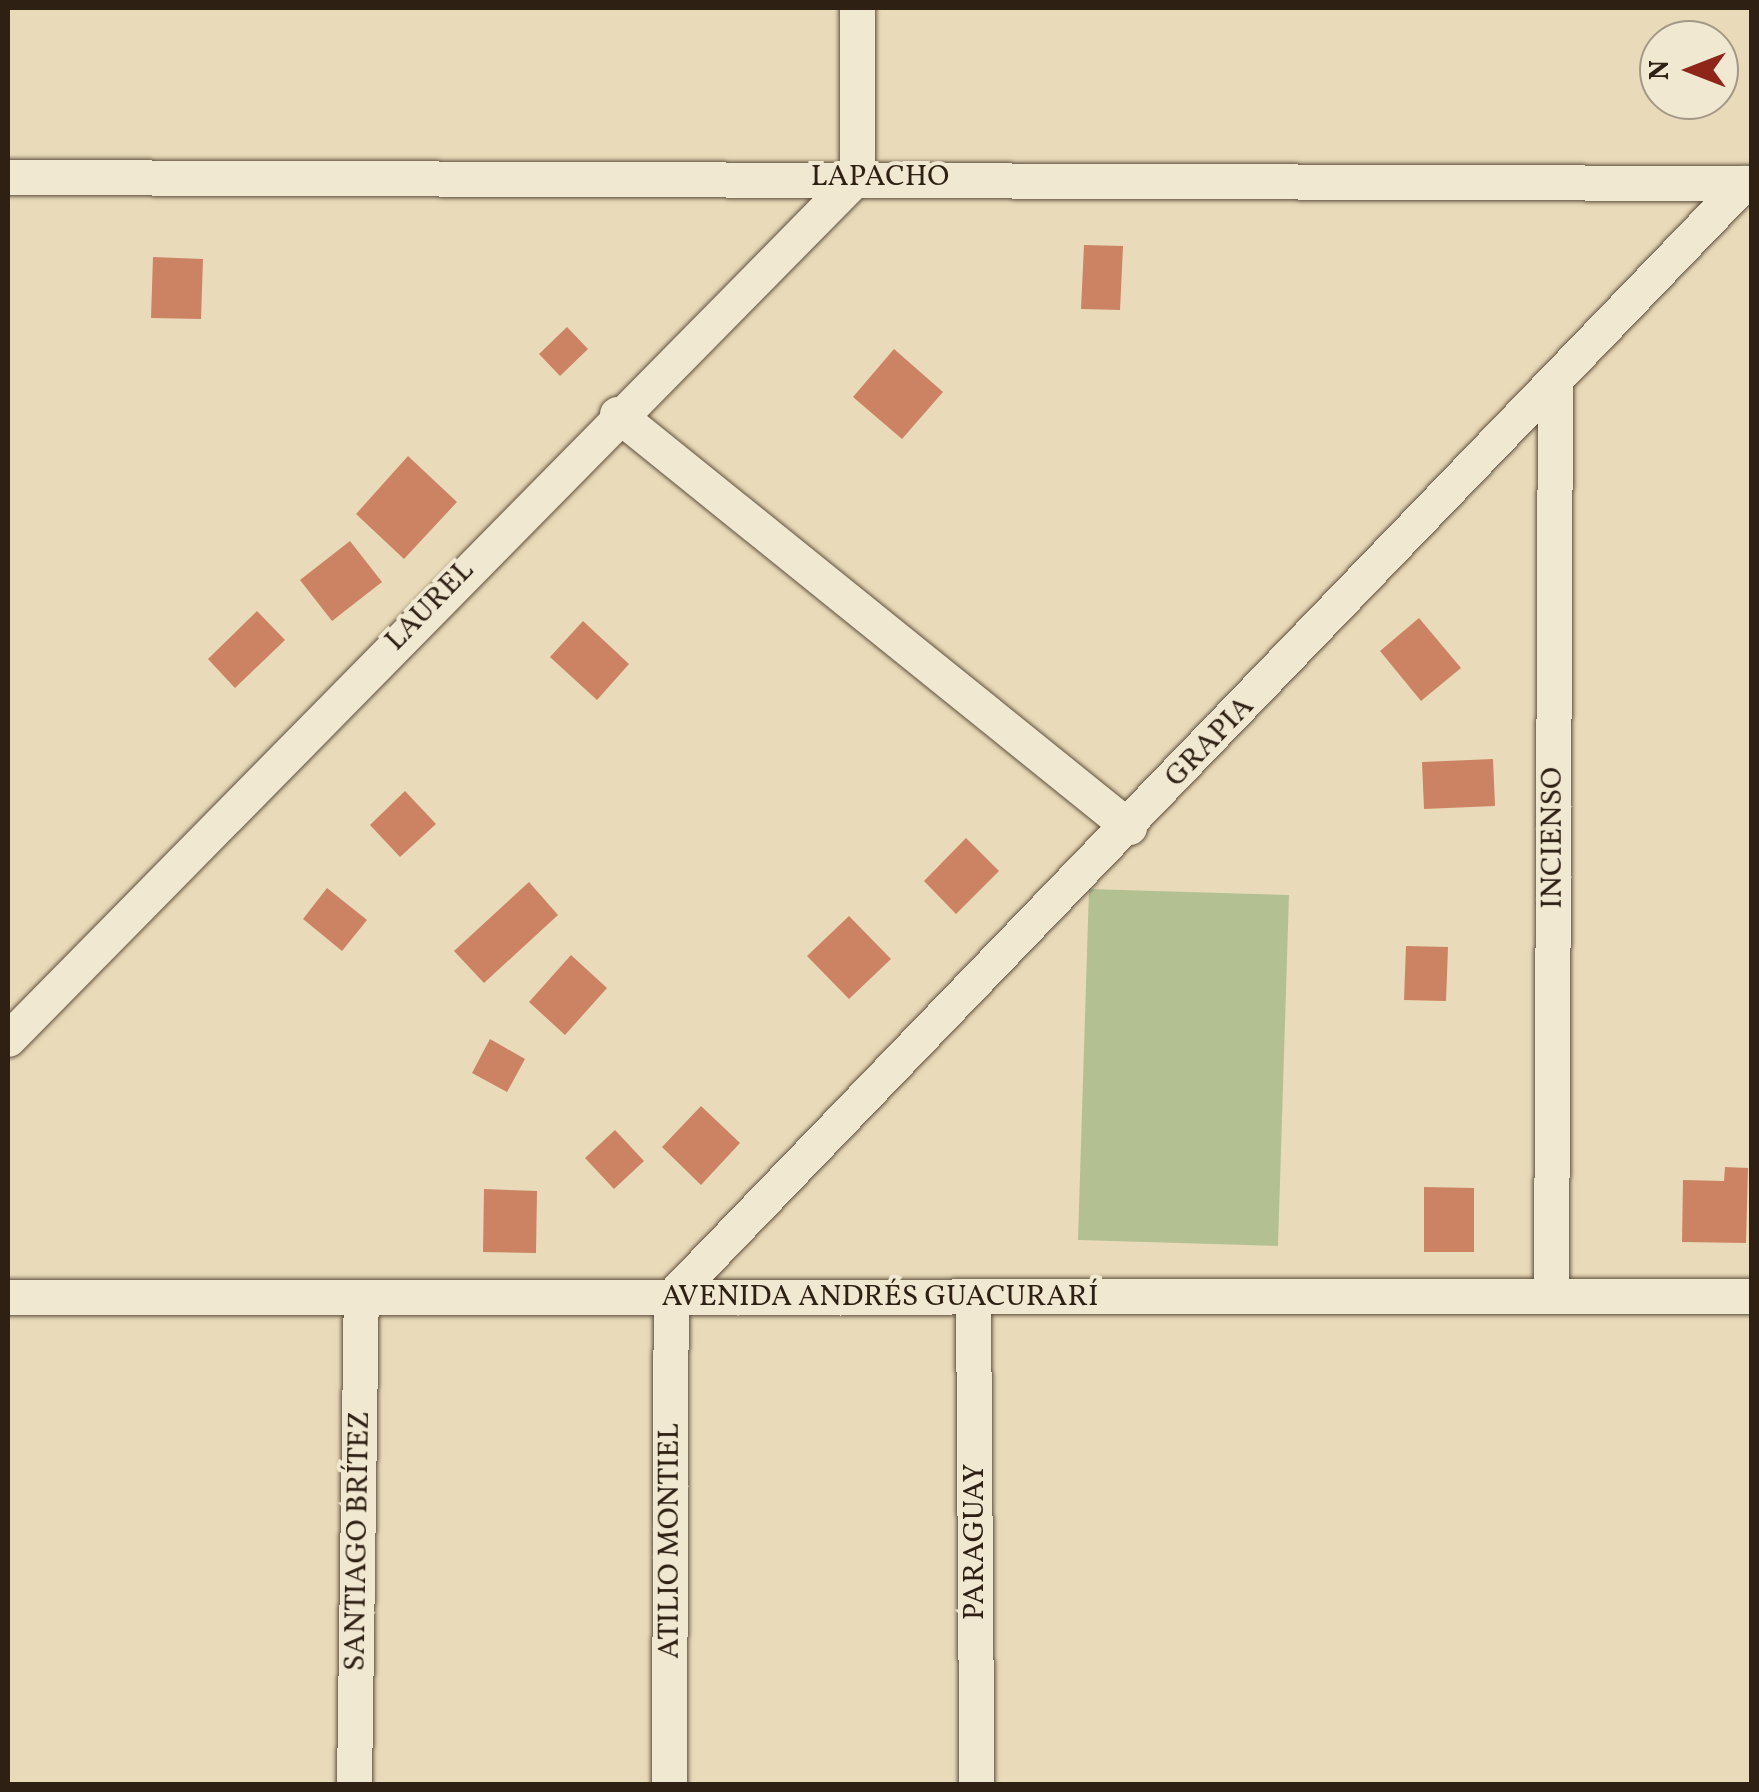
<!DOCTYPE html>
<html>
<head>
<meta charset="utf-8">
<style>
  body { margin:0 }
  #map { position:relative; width:1759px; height:1792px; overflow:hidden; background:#e9dbb9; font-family:Vollkorn,serif }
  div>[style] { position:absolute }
  .green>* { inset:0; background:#b3c192 }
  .building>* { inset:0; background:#cc8363 }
  .roads { filter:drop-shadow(0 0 2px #5e4f3d) drop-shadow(0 0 2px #5e4f3d) }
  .minor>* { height:35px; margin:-17.5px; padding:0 17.5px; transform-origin:17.5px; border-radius:17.5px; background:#f1e8d2 }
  span { translate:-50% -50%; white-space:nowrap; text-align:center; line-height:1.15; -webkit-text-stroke:8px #f1e8d2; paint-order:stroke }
  .street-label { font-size:30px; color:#2f2014 }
  .frame { position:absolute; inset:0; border:10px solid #2f2014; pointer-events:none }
  .north { position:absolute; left:1639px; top:20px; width:100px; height:100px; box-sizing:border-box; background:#f1e8d2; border:2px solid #a39886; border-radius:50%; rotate:270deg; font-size:28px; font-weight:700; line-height:40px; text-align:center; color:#2f2014 }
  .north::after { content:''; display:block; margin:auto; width:35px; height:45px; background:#8f2418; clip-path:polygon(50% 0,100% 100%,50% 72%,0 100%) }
</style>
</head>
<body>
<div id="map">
  <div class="green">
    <i style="clip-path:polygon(1089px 889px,1289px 895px,1278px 1246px,1078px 1240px)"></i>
  </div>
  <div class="building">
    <i style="clip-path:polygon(1084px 245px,1123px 246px,1120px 310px,1081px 309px)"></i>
    <i style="clip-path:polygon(153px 257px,203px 259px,201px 319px,151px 318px)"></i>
    <i style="clip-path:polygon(567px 327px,588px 349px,560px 376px,539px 354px)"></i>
    <i style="clip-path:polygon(894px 349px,943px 392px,902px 439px,853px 397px)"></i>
    <i style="clip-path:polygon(408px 456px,457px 502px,404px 559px,356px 514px)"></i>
    <i style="clip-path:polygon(350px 541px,382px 582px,332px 621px,300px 580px)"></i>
    <i style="clip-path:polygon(257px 611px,285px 640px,235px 688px,208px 659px)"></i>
    <i style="clip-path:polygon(1419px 618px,1461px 668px,1421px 701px,1380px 651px)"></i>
    <i style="clip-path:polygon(583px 621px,629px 664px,597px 700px,550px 657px)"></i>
    <i style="clip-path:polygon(1493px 759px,1495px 806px,1424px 809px,1422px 762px)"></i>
    <i style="clip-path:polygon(405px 791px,436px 824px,400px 857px,370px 825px)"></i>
    <i style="clip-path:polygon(966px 838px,999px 871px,956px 914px,924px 881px)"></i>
    <i style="clip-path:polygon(529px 882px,558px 915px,484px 983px,454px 951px)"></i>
    <i style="clip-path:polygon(327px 888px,367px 920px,342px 951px,303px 919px)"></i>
    <i style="clip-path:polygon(849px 916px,891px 959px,849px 999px,807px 956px)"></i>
    <i style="clip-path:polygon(1406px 946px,1448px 947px,1446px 1001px,1404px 1000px)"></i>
    <i style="clip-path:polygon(571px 955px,607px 988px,565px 1035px,529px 1002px)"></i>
    <i style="clip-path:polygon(490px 1039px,525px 1059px,507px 1092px,472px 1073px)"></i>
    <i style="clip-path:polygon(701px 1106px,740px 1143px,701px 1185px,662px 1147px)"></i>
    <i style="clip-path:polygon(615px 1130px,644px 1161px,614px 1189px,585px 1158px)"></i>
    <i style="clip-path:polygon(1725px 1167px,1748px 1168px,1746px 1243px,1682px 1242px,1683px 1180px,1724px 1181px)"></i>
    <i style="clip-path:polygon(1424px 1187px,1474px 1188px,1474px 1252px,1424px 1252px)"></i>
    <i style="clip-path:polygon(484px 1189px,537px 1191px,536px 1253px,483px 1252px)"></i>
  </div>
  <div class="roads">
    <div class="minor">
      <i style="left:8px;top:177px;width:1744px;rotate:0.2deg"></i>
      <i style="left:617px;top:414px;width:658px;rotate:38.89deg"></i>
      <i style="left:8px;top:1039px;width:1210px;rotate:-45.44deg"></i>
      <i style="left:857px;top:177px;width:169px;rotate:-90deg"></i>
      <i style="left:1551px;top:1296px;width:915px;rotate:-89.75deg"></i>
      <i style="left:8px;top:1297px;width:1744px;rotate:-0.03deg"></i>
      <i style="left:973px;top:1299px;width:485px;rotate:89.6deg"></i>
      <i style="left:354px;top:1784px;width:487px;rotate:-89.2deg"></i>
      <i style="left:669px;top:1784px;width:487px;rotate:-89.8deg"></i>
      <i style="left:671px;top:1297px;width:1547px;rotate:-46.07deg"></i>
    </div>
  </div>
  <div class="street-label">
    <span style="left:880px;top:177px">LAPACHO</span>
    <span style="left:430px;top:606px;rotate:-46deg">LAUREL</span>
    <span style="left:1210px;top:742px;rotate:-46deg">GRAPIA</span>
    <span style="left:1553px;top:838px;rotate:-90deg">INCIENSO</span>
    <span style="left:880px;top:1297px">AVENIDA ANDRÉS GUACURARÍ</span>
    <span style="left:358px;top:1541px;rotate:-89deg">SANTIAGO BRÍTEZ</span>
    <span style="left:670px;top:1541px;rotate:-90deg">ATILIO MONTIEL</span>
    <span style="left:975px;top:1542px;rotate:-90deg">PARAGUAY</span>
  </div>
  <div class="frame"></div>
  <div class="north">N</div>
</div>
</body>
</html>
